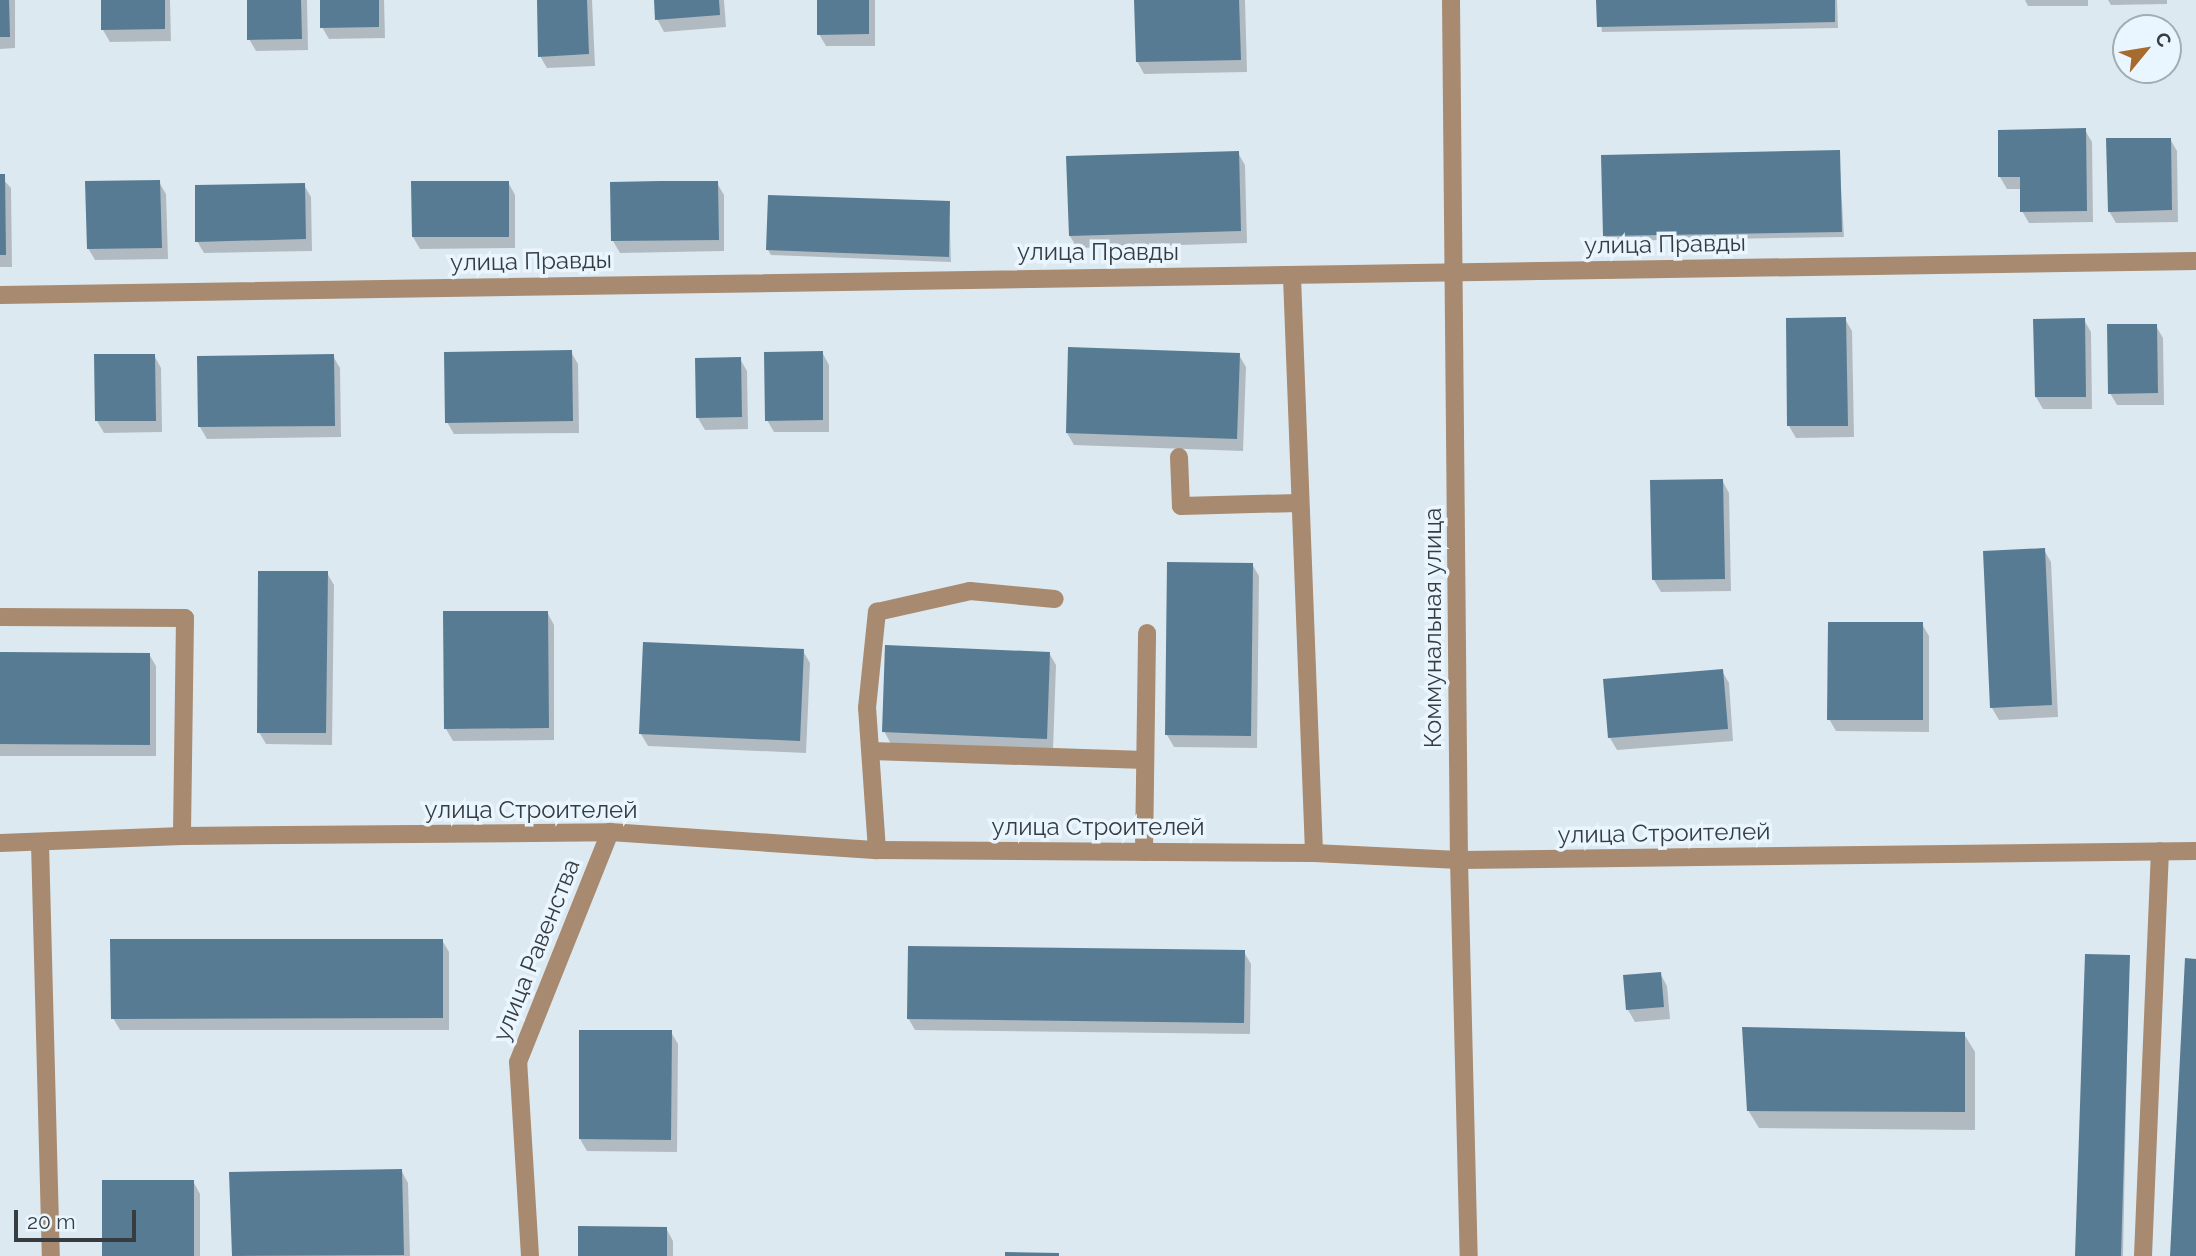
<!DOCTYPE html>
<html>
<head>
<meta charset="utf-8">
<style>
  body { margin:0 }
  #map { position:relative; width:2196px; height:1256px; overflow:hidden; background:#dde9f1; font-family:Raleway,sans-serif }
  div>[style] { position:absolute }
  .shadow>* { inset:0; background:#0003 }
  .building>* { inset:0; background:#577b93 }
  .minor>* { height:18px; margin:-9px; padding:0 9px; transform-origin:9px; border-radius:9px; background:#a78a6f }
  span { translate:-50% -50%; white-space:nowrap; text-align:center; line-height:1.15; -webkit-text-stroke:7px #eaf6ff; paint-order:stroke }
  .street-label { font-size:24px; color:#373c40 }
  .north { position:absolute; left:2112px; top:14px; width:70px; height:70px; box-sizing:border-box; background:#eaf6ff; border:2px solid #a2acb3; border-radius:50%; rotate:60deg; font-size:19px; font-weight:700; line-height:28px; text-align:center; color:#373c40 }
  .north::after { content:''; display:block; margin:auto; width:24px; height:32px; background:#a76c2d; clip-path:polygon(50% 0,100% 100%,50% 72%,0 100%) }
  .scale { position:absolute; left:14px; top:1210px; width:122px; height:32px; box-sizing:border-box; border:4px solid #373c40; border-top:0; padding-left:9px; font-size:21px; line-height:24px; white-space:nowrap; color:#373c40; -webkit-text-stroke:5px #eaf6ff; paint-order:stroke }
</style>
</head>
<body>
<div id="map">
  <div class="shadow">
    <i style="clip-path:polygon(0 0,15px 0,15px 48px,0 49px)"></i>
    <i style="clip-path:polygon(103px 0,170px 0,171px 41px,110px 42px,103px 30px)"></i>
    <i style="clip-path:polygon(249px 0,307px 0,308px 50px,256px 51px,249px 39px)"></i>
    <i style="clip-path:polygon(322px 0,384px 0,385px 38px,329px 39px,322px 27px)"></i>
    <i style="clip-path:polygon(539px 0,592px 0,595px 66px,547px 68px,540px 56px)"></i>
    <i style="clip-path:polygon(656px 0,724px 0,726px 27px,664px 32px,657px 19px)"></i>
    <i style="clip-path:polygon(819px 0,875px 0,875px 46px,826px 46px,819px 34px)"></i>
    <i style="clip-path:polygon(1136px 0,1245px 0,1247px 72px,1144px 74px,1137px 61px)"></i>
    <i style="clip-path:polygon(1598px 0,1837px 0,1838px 28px,1602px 32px)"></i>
    <i style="clip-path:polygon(2025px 0,2088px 0,2088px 6px,2028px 6px)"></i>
    <i style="clip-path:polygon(2108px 0,2167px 0,2167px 4px,2111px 5px)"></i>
    <i style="clip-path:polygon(2085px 130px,2092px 142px,2093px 222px,2029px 223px,2022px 211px,2021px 189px,2007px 189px,2000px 177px)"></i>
    <i style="clip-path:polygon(2170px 139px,2177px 151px,2178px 222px,2116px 223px,2109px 211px)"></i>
    <i style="clip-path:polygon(1839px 152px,1844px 237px,1608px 241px,1605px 236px)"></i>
    <i style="clip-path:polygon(1238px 153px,1245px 165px,1247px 243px,1077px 248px,1070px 236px,1068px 158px)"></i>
    <i style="clip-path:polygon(0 176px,11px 188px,12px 267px,0 267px)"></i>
    <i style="clip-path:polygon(159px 182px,166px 194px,168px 259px,95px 260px,88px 248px)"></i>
    <i style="clip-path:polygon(508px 182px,515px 195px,515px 248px,420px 249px,413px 237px)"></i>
    <i style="clip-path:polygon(717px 183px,724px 195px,724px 251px,620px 253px,613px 241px)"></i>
    <i style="clip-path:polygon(304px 185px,311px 197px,312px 251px,204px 253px,197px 241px)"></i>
    <i style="clip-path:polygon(949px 203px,951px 262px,771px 255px,768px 250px)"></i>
    <i style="clip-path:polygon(1845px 319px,1852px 331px,1854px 437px,1796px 438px,1789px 426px,1788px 320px)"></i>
    <i style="clip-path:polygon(2084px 320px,2091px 332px,2092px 409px,2043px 409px,2036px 397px)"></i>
    <i style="clip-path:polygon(2156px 326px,2163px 338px,2164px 405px,2117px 405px,2110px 393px)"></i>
    <i style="clip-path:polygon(571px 352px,578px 364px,579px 433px,454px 434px,447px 422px)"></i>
    <i style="clip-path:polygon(822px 352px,829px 365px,829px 432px,774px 432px,767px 420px)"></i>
    <i style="clip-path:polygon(154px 355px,161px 368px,162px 432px,104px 433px,97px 421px)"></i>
    <i style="clip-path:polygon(1239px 355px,1246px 367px,1243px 451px,1074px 445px,1067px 433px)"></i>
    <i style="clip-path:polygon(333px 356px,340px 368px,341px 437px,207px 439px,200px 427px,199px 358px)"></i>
    <i style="clip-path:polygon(740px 359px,747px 371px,748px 429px,705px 430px,698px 418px)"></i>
    <i style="clip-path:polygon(1722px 480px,1729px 493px,1731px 591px,1661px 592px,1654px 580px)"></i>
    <i style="clip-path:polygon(2044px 550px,2051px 562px,2058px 717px,1999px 720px,1992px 708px)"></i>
    <i style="clip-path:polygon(1252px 564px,1259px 576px,1257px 748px,1174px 747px,1167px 735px)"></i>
    <i style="clip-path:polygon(327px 573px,334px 585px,332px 745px,266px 744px,259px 732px)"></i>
    <i style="clip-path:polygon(547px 612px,554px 625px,554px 740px,453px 741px,446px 729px,445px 613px)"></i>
    <i style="clip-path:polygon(1922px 624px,1929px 636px,1929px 732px,1836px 731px,1829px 719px)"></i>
    <i style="clip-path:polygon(803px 651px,810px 663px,806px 753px,648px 746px,641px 734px)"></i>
    <i style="clip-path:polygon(1049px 653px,1056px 665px,1053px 750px,891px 744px,884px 731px)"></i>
    <i style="clip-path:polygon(0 654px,149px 654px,156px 666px,156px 756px,0 756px)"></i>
    <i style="clip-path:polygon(1722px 671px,1729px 683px,1733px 741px,1617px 750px,1610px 738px)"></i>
    <i style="clip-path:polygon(442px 940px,449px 952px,449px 1030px,120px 1030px,113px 1018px)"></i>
    <i style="clip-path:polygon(1244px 952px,1251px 964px,1250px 1034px,915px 1030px,908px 1018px)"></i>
    <i style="clip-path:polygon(2129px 957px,2123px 1256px,2077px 1256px)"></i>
    <i style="clip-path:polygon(1660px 973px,1667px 986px,1670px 1019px,1635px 1022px,1628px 1010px,1625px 976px)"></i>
    <i style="clip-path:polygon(671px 1032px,678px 1044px,677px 1152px,587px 1151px,580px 1139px)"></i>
    <i style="clip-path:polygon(1964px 1034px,1975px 1052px,1975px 1130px,1759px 1128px,1748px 1110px)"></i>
    <i style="clip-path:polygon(401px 1170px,408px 1183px,410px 1256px,233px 1256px,231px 1174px)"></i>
    <i style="clip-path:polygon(193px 1181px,200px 1194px,200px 1256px,104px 1256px)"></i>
    <i style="clip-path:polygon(666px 1228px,673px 1241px,673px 1256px,580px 1256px)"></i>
  </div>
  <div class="building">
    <i style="clip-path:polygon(0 0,9px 0,10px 37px,0 37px)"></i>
    <i style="clip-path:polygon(101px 0,165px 0,165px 29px,101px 30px)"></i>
    <i style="clip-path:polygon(247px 0,301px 0,302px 39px,247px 40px)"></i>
    <i style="clip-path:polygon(320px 0,379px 0,379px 27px,320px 28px)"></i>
    <i style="clip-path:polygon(537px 0,587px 0,589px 54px,538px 57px)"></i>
    <i style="clip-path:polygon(654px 0,719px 0,720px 15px,655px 20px)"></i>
    <i style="clip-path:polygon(817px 0,869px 0,869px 34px,817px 35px)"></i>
    <i style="clip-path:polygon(1134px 0,1239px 0,1241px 60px,1136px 62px)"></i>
    <i style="clip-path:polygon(1596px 0,1835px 0,1835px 22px,1597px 27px)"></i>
    <i style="clip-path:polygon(2086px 128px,2087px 211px,2020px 212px,2020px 177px,1998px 177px,1998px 130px)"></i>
    <i style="clip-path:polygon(2106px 138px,2171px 138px,2172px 210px,2108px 212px)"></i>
    <i style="clip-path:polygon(1840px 150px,1842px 232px,1603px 236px,1601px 155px)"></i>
    <i style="clip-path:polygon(1239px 151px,1241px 231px,1069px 236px,1066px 156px)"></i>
    <i style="clip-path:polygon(0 174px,5px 174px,6px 255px,0 255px)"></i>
    <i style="clip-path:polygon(160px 180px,162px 248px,87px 249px,85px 181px)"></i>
    <i style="clip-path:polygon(411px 181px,509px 181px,509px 237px,412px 237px)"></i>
    <i style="clip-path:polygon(661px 181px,718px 181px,719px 240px,611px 241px,610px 182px)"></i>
    <i style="clip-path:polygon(305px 183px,306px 239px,195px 242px,195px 185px)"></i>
    <i style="clip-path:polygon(768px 195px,950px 201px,949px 257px,766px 250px)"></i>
    <i style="clip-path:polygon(1846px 317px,1848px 426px,1787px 426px,1786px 318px)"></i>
    <i style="clip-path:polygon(2085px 318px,2086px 397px,2035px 397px,2033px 319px)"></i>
    <i style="clip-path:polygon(2107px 324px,2157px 324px,2158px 393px,2108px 394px)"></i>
    <i style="clip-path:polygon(1068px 347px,1240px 353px,1237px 439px,1066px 433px)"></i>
    <i style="clip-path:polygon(572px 350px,573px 421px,445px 423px,444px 352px)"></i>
    <i style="clip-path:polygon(823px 351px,823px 420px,765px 421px,764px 352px)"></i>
    <i style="clip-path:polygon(94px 354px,155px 354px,156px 421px,95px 421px)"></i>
    <i style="clip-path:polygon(334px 354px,335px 426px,198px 427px,197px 356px)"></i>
    <i style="clip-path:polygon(741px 357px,742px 417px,696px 418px,695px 358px)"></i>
    <i style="clip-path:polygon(1723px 479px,1725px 579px,1652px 580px,1650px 480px)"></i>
    <i style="clip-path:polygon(2045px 548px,2052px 705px,1990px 708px,1983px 551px)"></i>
    <i style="clip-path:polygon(1167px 562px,1253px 563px,1251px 736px,1165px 735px)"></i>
    <i style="clip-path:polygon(258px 571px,328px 571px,326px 733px,257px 733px)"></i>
    <i style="clip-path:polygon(443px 611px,548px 611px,549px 728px,444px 729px)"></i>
    <i style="clip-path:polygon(1828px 622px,1923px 622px,1923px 720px,1827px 720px)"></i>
    <i style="clip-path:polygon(643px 642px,804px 649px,800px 741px,639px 734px)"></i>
    <i style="clip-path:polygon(885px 645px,1050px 652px,1047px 739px,882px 732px)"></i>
    <i style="clip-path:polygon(0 652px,150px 653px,150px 745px,0 744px)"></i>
    <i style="clip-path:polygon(1723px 669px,1728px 729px,1608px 738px,1603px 679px)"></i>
    <i style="clip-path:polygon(110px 939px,443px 939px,443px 1018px,111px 1019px)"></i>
    <i style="clip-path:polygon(908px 946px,1245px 950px,1244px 1023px,907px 1019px)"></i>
    <i style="clip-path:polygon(2085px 954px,2130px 955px,2121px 1256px,2075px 1256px)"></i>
    <i style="clip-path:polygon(2185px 958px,2196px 959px,2196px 1256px,2170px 1256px)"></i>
    <i style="clip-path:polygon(1661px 972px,1664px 1007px,1626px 1010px,1623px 975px)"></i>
    <i style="clip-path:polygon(1742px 1027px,1965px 1032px,1965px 1112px,1747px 1111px)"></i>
    <i style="clip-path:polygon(579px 1030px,672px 1030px,671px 1140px,579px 1139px)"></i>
    <i style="clip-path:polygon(402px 1169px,404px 1255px,232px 1256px,229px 1172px)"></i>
    <i style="clip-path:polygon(102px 1180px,194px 1180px,194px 1256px,102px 1256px)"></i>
    <i style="clip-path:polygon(578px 1226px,667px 1227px,667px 1256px,578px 1256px)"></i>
    <i style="clip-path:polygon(1005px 1252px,1059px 1253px,1059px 1256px,1005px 1256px)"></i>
  </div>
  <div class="minor">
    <i style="left:1451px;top:0;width:860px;rotate:89.47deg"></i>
    <i style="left:1459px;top:860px;width:396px;rotate:88.6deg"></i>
    <i style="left:1292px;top:277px;width:576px;rotate:87.81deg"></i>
    <i style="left:0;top:295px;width:2196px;rotate:-0.89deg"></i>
    <i style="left:1179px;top:457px;width:49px;rotate:87.7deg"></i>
    <i style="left:1181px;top:506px;width:118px;rotate:-1.5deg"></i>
    <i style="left:0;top:617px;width:185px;rotate:0.3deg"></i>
    <i style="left:185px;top:618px;width:218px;rotate:90.8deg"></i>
    <i style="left:871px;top:751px;width:274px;rotate:1.9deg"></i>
    <i style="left:0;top:843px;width:182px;rotate:-2.2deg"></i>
    <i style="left:182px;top:836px;width:428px;rotate:-0.5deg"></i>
    <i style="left:610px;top:832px;width:268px;rotate:3.9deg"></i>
    <i style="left:877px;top:850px;width:437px;rotate:0.4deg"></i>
    <i style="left:1314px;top:853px;width:145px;rotate:2.8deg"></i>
    <i style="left:1459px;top:860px;width:737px;rotate:-0.7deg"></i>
    <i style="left:40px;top:843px;width:413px;rotate:88.5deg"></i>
    <i style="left:877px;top:850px;width:142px;rotate:-94deg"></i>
    <i style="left:867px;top:708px;width:97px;rotate:-84.1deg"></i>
    <i style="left:877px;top:612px;width:95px;rotate:-12.7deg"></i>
    <i style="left:970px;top:591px;width:85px;rotate:5.4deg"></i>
    <i style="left:1144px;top:852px;width:219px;rotate:-89.2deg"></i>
    <i style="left:530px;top:1256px;width:194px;rotate:-93.5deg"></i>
    <i style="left:518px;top:1062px;width:248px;rotate:-68.2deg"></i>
    <i style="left:2143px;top:1256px;width:405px;rotate:-87.6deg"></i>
  </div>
  <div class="street-label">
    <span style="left:1665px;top:244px;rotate:-1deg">улица Правды</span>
    <span style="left:1098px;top:252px">улица Правды</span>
    <span style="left:531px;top:261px;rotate:-1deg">улица Правды</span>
    <span style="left:1433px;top:628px;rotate:-90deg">Коммунальная улица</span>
    <span style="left:531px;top:810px">улица Строителей</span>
    <span style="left:1098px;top:827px">улица Строителей</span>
    <span style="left:1664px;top:833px;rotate:-1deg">улица Строителей</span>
    <span style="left:536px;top:950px;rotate:-68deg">улица Равенства</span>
  </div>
  <div class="north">С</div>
  <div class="scale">20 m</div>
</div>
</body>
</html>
